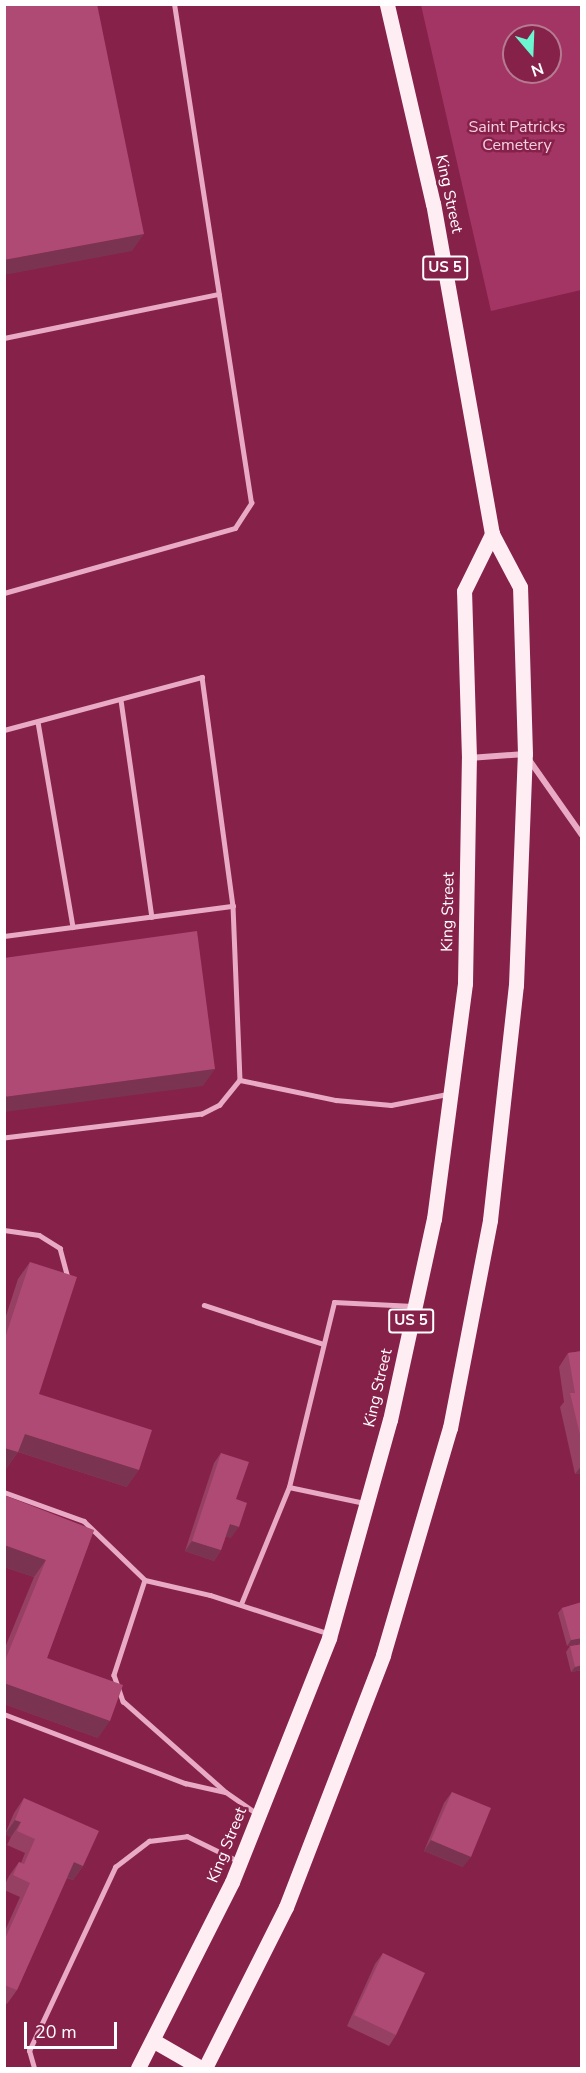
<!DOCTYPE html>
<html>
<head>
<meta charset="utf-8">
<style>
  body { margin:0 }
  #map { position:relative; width:586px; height:2073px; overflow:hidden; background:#86214a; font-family:"Nunito Sans",sans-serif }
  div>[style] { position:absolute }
  .green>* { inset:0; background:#a33564 }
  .lane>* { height:4.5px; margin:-2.25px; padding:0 2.25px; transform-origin:2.25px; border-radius:2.25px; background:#e9aac5 }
  .street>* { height:6px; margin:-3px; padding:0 3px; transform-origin:3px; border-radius:3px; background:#e9aac5 }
  .primary>* { height:15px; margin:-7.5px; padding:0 7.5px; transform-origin:7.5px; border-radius:7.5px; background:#feedf3 }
  .wall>* { inset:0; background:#964064 }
  .shaded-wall>* { inset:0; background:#7a3451 }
  .building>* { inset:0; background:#ae4a74 }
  span { translate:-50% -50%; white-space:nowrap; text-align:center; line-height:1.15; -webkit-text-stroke:5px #86214a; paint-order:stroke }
  .shield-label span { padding:2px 4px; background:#86214a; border:2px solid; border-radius:4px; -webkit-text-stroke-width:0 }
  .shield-label { font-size:15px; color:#fff; font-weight:700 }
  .park-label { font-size:16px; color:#f7cee0 }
  .street-label { font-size:16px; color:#fff }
  .frame { position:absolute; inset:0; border:6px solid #fff; pointer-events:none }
  .north { position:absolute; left:502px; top:24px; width:60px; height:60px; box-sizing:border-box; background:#86214a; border:2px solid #b67a92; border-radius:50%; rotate:161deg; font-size:16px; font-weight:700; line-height:24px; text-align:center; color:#fff }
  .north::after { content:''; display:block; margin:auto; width:21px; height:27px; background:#6bf6d1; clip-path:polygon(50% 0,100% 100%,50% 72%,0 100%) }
  .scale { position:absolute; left:24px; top:2022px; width:93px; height:27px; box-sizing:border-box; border:3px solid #fff; border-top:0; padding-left:8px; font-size:18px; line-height:21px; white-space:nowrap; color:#fff; -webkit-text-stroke:4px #86214a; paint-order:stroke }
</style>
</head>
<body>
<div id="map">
  <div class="green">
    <i style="clip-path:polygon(evenodd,421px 5px,581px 5px,581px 290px,491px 311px,421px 5px,514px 36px,550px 36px,550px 72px,514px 72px,514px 36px)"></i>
  </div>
  <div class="lane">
    <i style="left:4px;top:338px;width:219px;rotate:-11.6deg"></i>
    <i style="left:4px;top:593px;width:240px;rotate:-15.7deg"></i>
    <i style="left:235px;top:528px;width:30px;rotate:-57deg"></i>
    <i style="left:251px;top:503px;width:505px;rotate:-98.77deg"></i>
    <i style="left:121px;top:700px;width:219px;rotate:81.9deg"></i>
    <i style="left:38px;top:722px;width:208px;rotate:80.3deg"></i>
    <i style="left:4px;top:730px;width:205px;rotate:-15deg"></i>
    <i style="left:202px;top:677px;width:231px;rotate:82.3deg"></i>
    <i style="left:233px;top:906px;width:174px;rotate:87.7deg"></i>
    <i style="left:240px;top:1080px;width:32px;rotate:129deg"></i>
    <i style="left:220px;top:1105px;width:20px;rotate:153deg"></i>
    <i style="left:202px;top:1114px;width:199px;rotate:173.1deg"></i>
    <i style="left:4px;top:936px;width:231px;rotate:-7.5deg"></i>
    <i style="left:240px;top:1080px;width:98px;rotate:11.8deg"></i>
    <i style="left:336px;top:1100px;width:55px;rotate:5.2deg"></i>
    <i style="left:391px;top:1105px;width:57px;rotate:-11.1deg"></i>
    <i style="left:4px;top:1230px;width:35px;rotate:8deg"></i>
    <i style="left:39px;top:1235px;width:25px;rotate:32deg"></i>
    <i style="left:60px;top:1248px;width:31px;rotate:75deg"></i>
    <i style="left:204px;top:1305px;width:125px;rotate:18.1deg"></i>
    <i style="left:289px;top:1487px;width:190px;rotate:-76.3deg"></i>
    <i style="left:334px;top:1302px;width:79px;rotate:2.9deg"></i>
    <i style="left:4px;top:1492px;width:85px;rotate:19.9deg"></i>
    <i style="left:84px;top:1521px;width:85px;rotate:44deg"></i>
    <i style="left:145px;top:1580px;width:67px;rotate:13deg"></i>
    <i style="left:210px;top:1595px;width:123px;rotate:18deg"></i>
    <i style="left:145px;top:1580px;width:100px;rotate:108.1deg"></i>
    <i style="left:114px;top:1675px;width:28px;rotate:71deg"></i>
    <i style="left:123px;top:1701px;width:137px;rotate:41.5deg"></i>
    <i style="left:226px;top:1792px;width:38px;rotate:35deg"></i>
    <i style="left:241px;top:1604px;width:126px;rotate:-67.7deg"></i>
    <i style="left:289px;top:1487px;width:78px;rotate:11.9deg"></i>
    <i style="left:4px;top:1714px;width:194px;rotate:20.9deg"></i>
    <i style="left:185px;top:1783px;width:41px;rotate:12.7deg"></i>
    <i style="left:34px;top:2068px;width:18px;rotate:-106deg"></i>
    <i style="left:29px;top:2051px;width:203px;rotate:-64.9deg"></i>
    <i style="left:115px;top:1867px;width:43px;rotate:-37.4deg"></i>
    <i style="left:149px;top:1841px;width:38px;rotate:-7deg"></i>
    <i style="left:187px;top:1836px;width:57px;rotate:26.1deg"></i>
  </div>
  <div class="street">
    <i style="left:469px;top:758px;width:56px;rotate:-4.1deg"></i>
    <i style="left:525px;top:754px;width:99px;rotate:54.9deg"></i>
  </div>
  <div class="primary">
    <i style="left:154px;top:2041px;width:54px;rotate:29.9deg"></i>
    <i style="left:138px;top:2068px;width:208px;rotate:-63.2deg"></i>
    <i style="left:232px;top:1882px;width:263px;rotate:-68.3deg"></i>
    <i style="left:329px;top:1638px;width:226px;rotate:-74.4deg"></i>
    <i style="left:390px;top:1420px;width:206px;rotate:-77.7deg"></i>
    <i style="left:434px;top:1219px;width:238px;rotate:-82.5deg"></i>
    <i style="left:465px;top:983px;width:225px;rotate:-89deg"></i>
    <i style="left:469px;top:758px;width:167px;rotate:-91.7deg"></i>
    <i style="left:464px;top:591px;width:64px;rotate:-63.8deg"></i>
    <i style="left:205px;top:2068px;width:180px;rotate:-63.3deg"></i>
    <i style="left:286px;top:1907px;width:270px;rotate:-68.9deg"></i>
    <i style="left:383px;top:1655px;width:237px;rotate:-73.6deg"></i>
    <i style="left:450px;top:1428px;width:212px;rotate:-79.1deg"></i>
    <i style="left:490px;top:1220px;width:236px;rotate:-83.7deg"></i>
    <i style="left:516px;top:985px;width:231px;rotate:-87.8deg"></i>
    <i style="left:525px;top:754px;width:167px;rotate:-91.7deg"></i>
    <i style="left:520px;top:587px;width:60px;rotate:-117.8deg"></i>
    <i style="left:492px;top:534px;width:335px;rotate:-100.1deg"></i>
    <i style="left:433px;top:204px;width:205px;rotate:-103deg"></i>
  </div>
  <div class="wall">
    <i style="clip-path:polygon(30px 1262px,39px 1394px,127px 1487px,18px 1452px,6px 1469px,4px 1469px,4px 1322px,18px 1279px)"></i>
    <i style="clip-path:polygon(582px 1351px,582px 1473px,575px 1474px,560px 1407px,564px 1402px,559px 1367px,568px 1353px)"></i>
    <i style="clip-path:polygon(221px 1453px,236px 1499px,231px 1538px,226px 1536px,221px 1550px,214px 1561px,185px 1551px,214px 1463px)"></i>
    <i style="clip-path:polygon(94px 1530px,47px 1658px,98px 1738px,4px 1704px,4px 1650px,34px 1577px,4px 1567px)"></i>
    <i style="clip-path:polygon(582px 1602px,582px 1643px,567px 1646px,558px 1613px,562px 1608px)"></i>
    <i style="clip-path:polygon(570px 1646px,582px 1670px,571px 1672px,566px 1652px)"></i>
    <i style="clip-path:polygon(452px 1792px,463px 1867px,424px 1851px,444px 1803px)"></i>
    <i style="clip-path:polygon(24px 1798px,83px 1866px,73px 1880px,67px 1878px,17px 1990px,7px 2004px,4px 2003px,4px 1933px,20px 1897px,4px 1890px,4px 1886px,9px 1876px,19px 1862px,21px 1863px,25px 1853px,7px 1845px,11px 1837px,5px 1834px,14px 1813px)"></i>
    <i style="clip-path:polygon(383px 1953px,396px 2035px,389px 2046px,347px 2026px,375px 1964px)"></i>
  </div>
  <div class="shaded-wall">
    <i style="clip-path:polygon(144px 234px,132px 251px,4px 275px,4px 260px)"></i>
    <i style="clip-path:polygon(215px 1069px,203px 1086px,4px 1112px,4px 1097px)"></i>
    <i style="clip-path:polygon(25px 1434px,139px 1470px,127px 1487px,18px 1452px,6px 1469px,4px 1469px,4px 1448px)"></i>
    <i style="clip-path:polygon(582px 1465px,582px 1473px,575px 1474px)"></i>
    <i style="clip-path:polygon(230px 1524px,239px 1527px,231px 1538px,222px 1535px)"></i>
    <i style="clip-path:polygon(192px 1541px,221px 1550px,214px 1561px,185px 1551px)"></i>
    <i style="clip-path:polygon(4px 1545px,46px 1560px,34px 1577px,4px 1567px)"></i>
    <i style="clip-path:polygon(582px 1638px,582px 1643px,567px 1646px,571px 1640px)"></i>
    <i style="clip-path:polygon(582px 1665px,582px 1670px,571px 1672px,575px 1667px)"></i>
    <i style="clip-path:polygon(4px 1683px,110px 1721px,98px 1738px,4px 1704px)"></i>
    <i style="clip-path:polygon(15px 1820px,21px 1822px,11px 1837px,5px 1834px)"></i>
    <i style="clip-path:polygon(431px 1840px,471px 1857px,463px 1867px,424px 1851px)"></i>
    <i style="clip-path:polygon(74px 1862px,83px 1866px,73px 1880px,64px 1876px)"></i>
  </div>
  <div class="building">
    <i style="clip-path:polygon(4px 4px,97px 4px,144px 234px,4px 260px)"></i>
    <i style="clip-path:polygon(197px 931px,215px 1069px,4px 1097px,4px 958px)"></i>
    <i style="clip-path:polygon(30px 1262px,77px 1277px,39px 1394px,152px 1430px,139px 1470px,25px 1434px,18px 1452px,4px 1448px,4px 1341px)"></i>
    <i style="clip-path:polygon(582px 1351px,582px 1443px,570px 1393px,575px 1393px,568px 1353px)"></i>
    <i style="clip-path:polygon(221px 1453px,249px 1462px,236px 1499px,247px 1503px,239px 1527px,230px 1524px,221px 1550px,192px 1541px)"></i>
    <i style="clip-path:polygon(4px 1495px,94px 1530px,47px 1658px,123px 1685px,110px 1721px,4px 1683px,4px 1663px,46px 1560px,4px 1545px)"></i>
    <i style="clip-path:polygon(582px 1602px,582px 1638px,571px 1640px,562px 1608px)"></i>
    <i style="clip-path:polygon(582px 1644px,582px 1665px,575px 1667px,570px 1646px)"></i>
    <i style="clip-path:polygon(452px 1792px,491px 1808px,471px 1857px,431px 1840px)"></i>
    <i style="clip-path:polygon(24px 1798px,99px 1831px,83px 1866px,74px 1862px,17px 1990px,4px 1985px,4px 1941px,30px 1883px,13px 1875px,19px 1862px,24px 1864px,35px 1839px,17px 1831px,21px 1822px,15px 1820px)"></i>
    <i style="clip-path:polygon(383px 1953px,425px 1973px,396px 2035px,354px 2015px)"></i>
  </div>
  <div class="shield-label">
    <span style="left:445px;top:268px">US 5</span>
    <span style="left:411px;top:1321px">US 5</span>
  </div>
  <div class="park-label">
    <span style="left:517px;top:136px">Saint Patricks<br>Cemetery</span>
  </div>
  <div class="street-label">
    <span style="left:449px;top:194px;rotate:78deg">King Street</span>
    <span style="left:448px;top:912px;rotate:-89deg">King Street</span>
    <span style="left:378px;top:1388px;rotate:-77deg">King Street</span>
    <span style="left:227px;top:1845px;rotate:-68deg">King Street</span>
  </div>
  <div class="frame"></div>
  <div class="north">N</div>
  <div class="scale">20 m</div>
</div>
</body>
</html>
